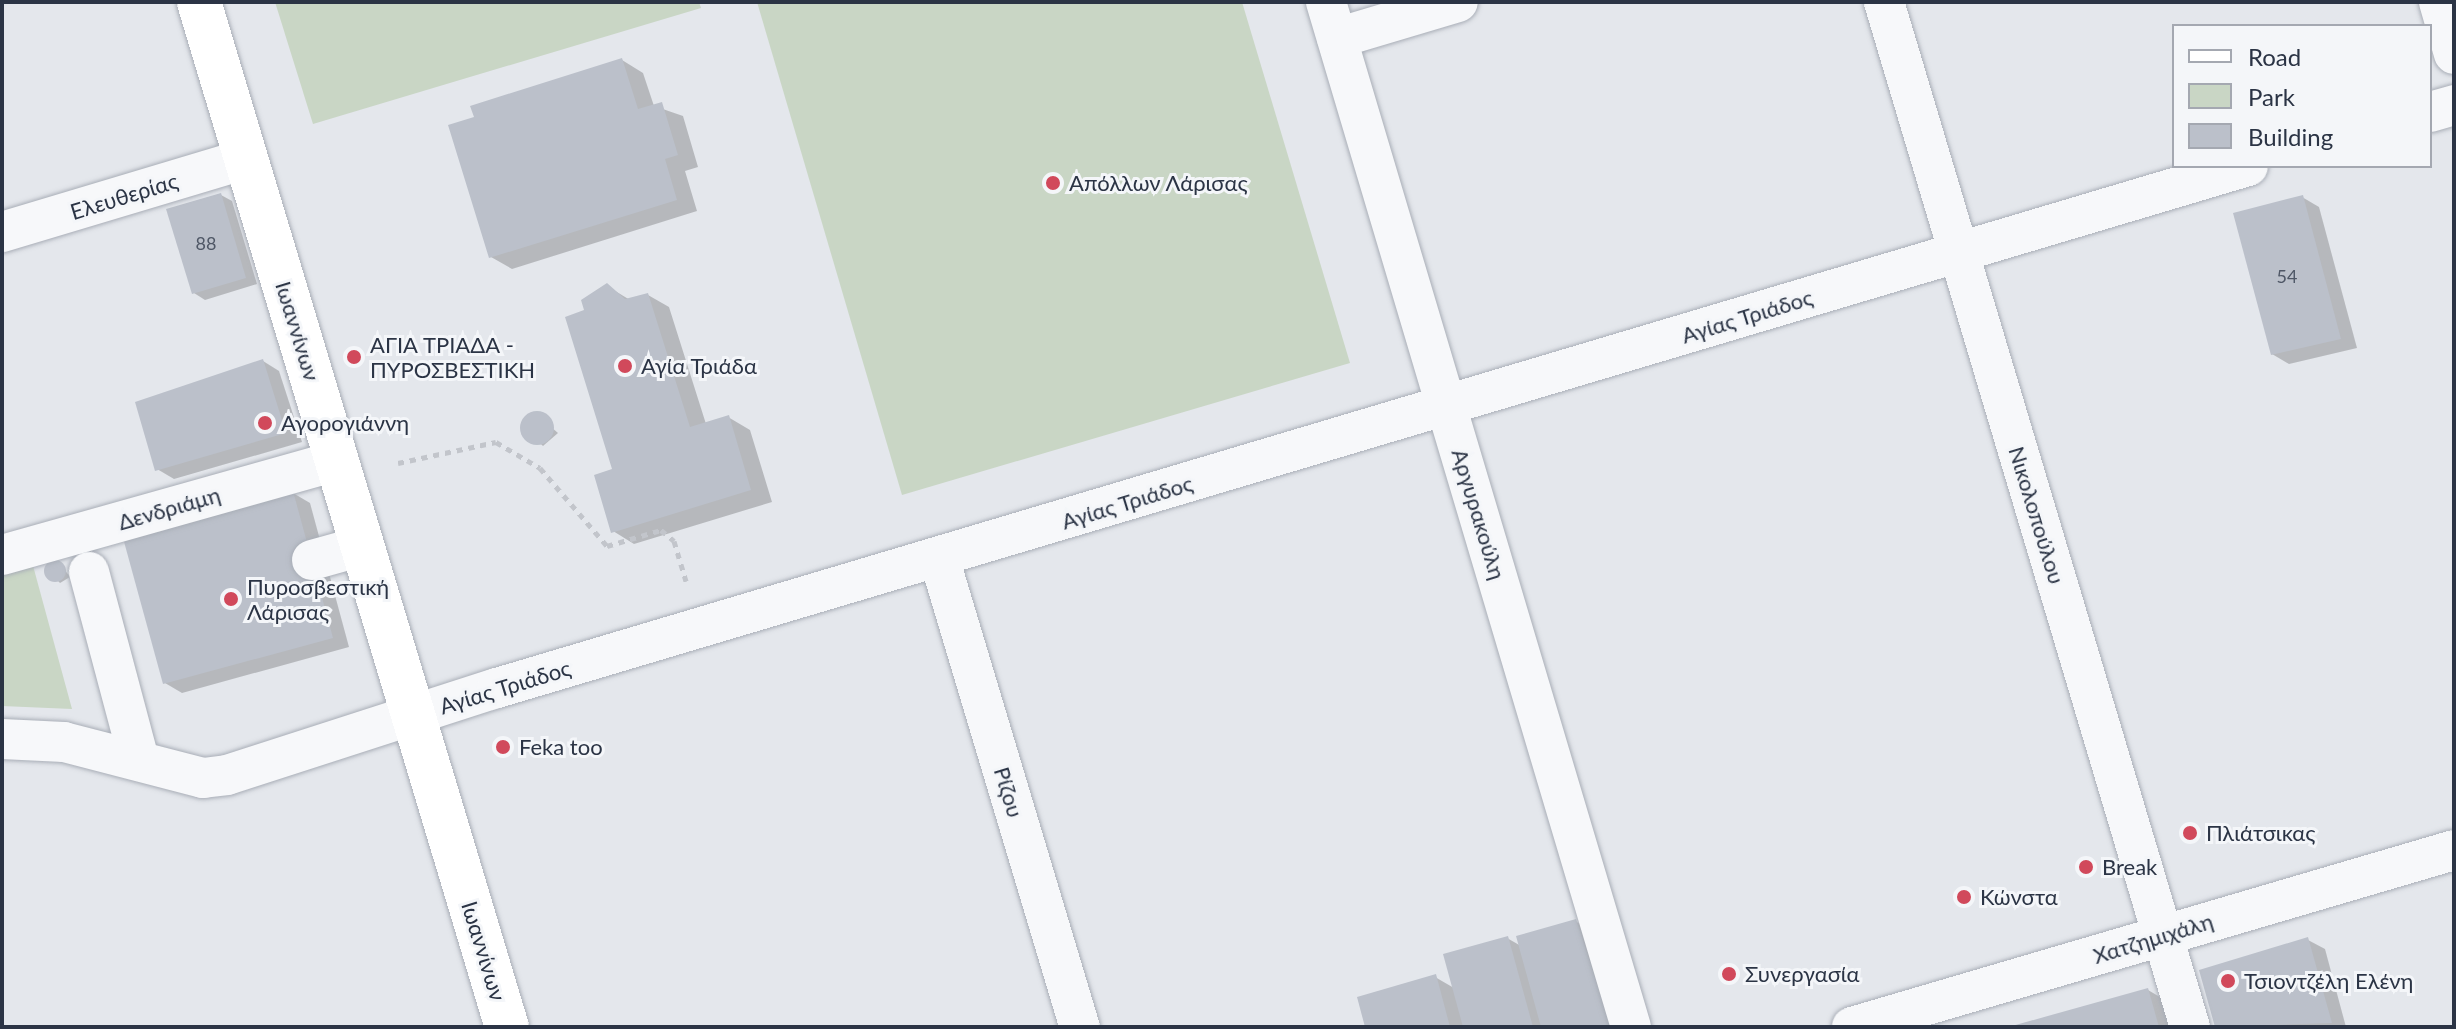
<!DOCTYPE html>
<html>
<head>
<meta charset="utf-8">
<style>
  body { margin:0 }
  #map { position:relative; width:2456px; height:1029px; overflow:hidden; background:#e4e7ec; font-family:Lato,sans-serif }
  div>[style] { position:absolute }
  .green>* { inset:0; background:#c9d6c5 }
  .shadow>* { inset:0; background:#0003 }
  .building>* { inset:0; background:#bbc0ca }
  .round { border-radius:50% }
  .path>* { height:5px; margin-top:-2.5px; transform-origin:0; background:repeating-linear-gradient(90deg,#c2c5cb 0 6px,transparent 0 12px) }
  .roads { filter:drop-shadow(0 0 2px #a9aeb7) drop-shadow(0 0 2px #a9aeb7) }
  .minor>* { height:40px; margin:-20px; padding:0 20px; transform-origin:20px; border-radius:20px; background:#f7f8fa }
  .major>* { height:44px; margin:-22px; padding:0 22px; transform-origin:22px; border-radius:22px; background:#fff }
  .dots>* { width:22px; height:22px; translate:-50% -50%; box-sizing:border-box; border:4px solid #f4f6f9; border-radius:50% }
  span { translate:-50% -50%; white-space:nowrap; text-align:center; line-height:1.15; -webkit-text-stroke:6px #f4f6f9; paint-order:stroke }
  .number-label { font-size:18px; color:#4f5766 }
  .number-label span { -webkit-text-stroke-width:0 }
  .poi-label { font-size:22px; color:#2b3445 }
  .left { translate:0 -50%; text-align:left }
  .street-label { font-size:22px; color:#2b3445 }
  .frame { position:absolute; inset:0; border:4px solid #2b3445; pointer-events:none }
  .legend { position:absolute; left:2172px; top:24px; width:260px; height:144px; box-sizing:border-box; background:#f4f6f9; border:2px solid #a4a8b1; margin:0; padding:10px 14px; list-style:none; font-size:24px; color:#2b3445 }
  .legend li { display:flex; align-items:center; gap:16px; height:40px }
  .legend b { width:40px; border:2px solid #a4a8b1 }
</style>
</head>
<body>
<div id="map">
  <div class="green">
    <i style="clip-path:polygon(275px 2px,699px 2px,701px 8px,313px 124px)"></i>
    <i style="clip-path:polygon(757px 2px,1242px 2px,1350px 363px,902px 495px)"></i>
    <i style="clip-path:polygon(32px 562px,72px 709px,2px 706px,2px 570px)"></i>
  </div>
  <div class="shadow">
    <i style="clip-path:polygon(622px 60px,643px 73px,654px 106px,683px 116px,698px 167px,685px 171px,697px 211px,512px 269px,491px 257px)"></i>
    <i style="clip-path:polygon(221px 195px,232px 201px,257px 284px,205px 300px,194px 293px)"></i>
    <i style="clip-path:polygon(2302px 197px,2319px 207px,2357px 348px,2289px 364px,2272px 354px)"></i>
    <i style="clip-path:polygon(607px 286px,630px 300px,648px 295px,669px 307px,706px 424px,728px 417px,750px 430px,772px 502px,634px 544px,613px 531px,614px 471px,587px 312px)"></i>
    <i style="clip-path:polygon(263px 361px,279px 371px,302px 442px,174px 479px,157px 469px)"></i>
    <i style="clip-path:polygon(536px 414px,558px 433px,543px 446px,523px 427px)"></i>
    <i style="clip-path:polygon(293px 493px,310px 503px,349px 647px,182px 693px,165px 683px)"></i>
    <i style="clip-path:polygon(58px 561px,70px 577px,60px 583px,46px 568px)"></i>
    <i style="clip-path:polygon(1575px 921px,1587px 928px,1619px 1027px,1367px 1027px,1435px 977px,1454px 988px,1507px 938px,1521px 946px)"></i>
    <i style="clip-path:polygon(2308px 940px,2325px 949px,2346px 1027px,2217px 1027px,2202px 972px)"></i>
    <i style="clip-path:polygon(2148px 990px,2165px 1000px,2173px 1027px,2016px 1027px)"></i>
  </div>
  <div class="building">
    <i style="clip-path:polygon(622px 58px,638px 109px,662px 102px,678px 155px,665px 159px,677px 200px,489px 258px,448px 125px,474px 117px,470px 106px)"></i>
    <i style="clip-path:polygon(221px 193px,246px 278px,192px 294px,166px 209px)"></i>
    <i style="clip-path:polygon(2303px 195px,2341px 339px,2271px 355px,2233px 213px)"></i>
    <i style="clip-path:polygon(607px 283px,625px 299px,648px 293px,690px 427px,729px 415px,751px 490px,611px 533px,594px 475px,612px 469px,565px 317px,584px 310px,581px 300px)"></i>
    <i style="clip-path:polygon(263px 359px,286px 433px,155px 471px,135px 402px)"></i>
    <i class="round" style="left:520px;top:411px;width:34px;height:34px"></i>
    <i style="clip-path:polygon(293px 491px,333px 638px,163px 684px,123px 538px)"></i>
    <i class="round" style="left:44px;top:560px;width:22px;height:22px"></i>
    <i style="clip-path:polygon(1576px 919px,1595px 978px,1611px 1027px,1541px 1027px,1516px 936px)"></i>
    <i style="clip-path:polygon(1508px 936px,1533px 1027px,1463px 1027px,1443px 954px)"></i>
    <i style="clip-path:polygon(2308px 937px,2332px 1023px,2215px 1027px,2199px 970px)"></i>
    <i style="clip-path:polygon(1436px 974px,1450px 1027px,1365px 1027px,1357px 997px)"></i>
    <i style="clip-path:polygon(2148px 988px,2159px 1027px,2012px 1027px,2012px 1026px)"></i>
  </div>
  <div class="path">
    <i style="left:398px;top:463px;width:100px;rotate:-12.1deg"></i>
    <i style="left:496px;top:442px;width:51px;rotate:30.6deg"></i>
    <i style="left:540px;top:468px;width:103px;rotate:49.3deg"></i>
    <i style="left:607px;top:546px;width:56px;rotate:-16.5deg"></i>
    <i style="left:661px;top:530px;width:17px;rotate:40deg"></i>
    <i style="left:674px;top:541px;width:42px;rotate:73.3deg"></i>
  </div>
  <div class="roads">
    <div class="minor">
      <i style="left:1326px;top:2px;width:1069px;rotate:73.43deg"></i>
      <i style="left:1884px;top:2px;width:1070px;rotate:73.38deg"></i>
      <i style="left:2439px;top:2px;width:54px;rotate:73.9deg"></i>
      <i style="left:1337px;top:38px;width:126px;rotate:-16.6deg"></i>
      <i style="left:2430px;top:112px;width:25px;rotate:-16deg"></i>
      <i style="left:2px;top:232px;width:255px;rotate:-16.7deg"></i>
      <i style="left:2px;top:555px;width:348px;rotate:-15.7deg"></i>
      <i style="left:939px;top:558px;width:490px;rotate:73.3deg"></i>
      <i style="left:312px;top:560px;width:52px;rotate:-15.6deg"></i>
      <i style="left:89px;top:572px;width:190px;rotate:75.1deg"></i>
      <i style="left:2px;top:739px;width:62px;rotate:2.8deg"></i>
      <i style="left:64px;top:742px;width:144px;rotate:14.5deg"></i>
      <i style="left:203px;top:778px;width:24px;rotate:-7deg"></i>
      <i style="left:227px;top:775px;width:284px;rotate:-17.9deg"></i>
      <i style="left:497px;top:688px;width:1827px;rotate:-16.6deg"></i>
      <i style="left:1852px;top:1027px;width:627px;rotate:-16.38deg"></i>
    </div>
    <div class="major">
      <i style="left:199px;top:2px;width:1070px;rotate:73.28deg"></i>
    </div>
  </div>
  <div class="dots">
    <i style="left:1053px;top:183px;background:#d1495b"></i>
    <i style="left:354px;top:357px;background:#d1495b"></i>
    <i style="left:625px;top:366px;background:#d1495b"></i>
    <i style="left:265px;top:423px;background:#d1495b"></i>
    <i style="left:231px;top:599px;background:#d1495b"></i>
    <i style="left:503px;top:747px;background:#d1495b"></i>
    <i style="left:2190px;top:833px;background:#d1495b"></i>
    <i style="left:2086px;top:867px;background:#d1495b"></i>
    <i style="left:1964px;top:897px;background:#d1495b"></i>
    <i style="left:1729px;top:974px;background:#d1495b"></i>
    <i style="left:2228px;top:981px;background:#d1495b"></i>
  </div>
  <div class="number-label">
    <span style="left:206px;top:243px">88</span>
    <span style="left:2287px;top:276px">54</span>
  </div>
  <div class="poi-label">
    <span class="left" style="left:1069px;top:183px">Απόλλων Λάρισας</span>
    <span class="left" style="left:370px;top:357px">ΑΓΙΑ ΤΡΙΑΔΑ -<br>ΠΥΡΟΣΒΕΣΤΙΚΗ</span>
    <span class="left" style="left:641px;top:366px">Αγία Τριάδα</span>
    <span class="left" style="left:281px;top:423px">Αγορογιάννη</span>
    <span class="left" style="left:247px;top:599px">Πυροσβεστική<br>Λάρισας</span>
    <span class="left" style="left:519px;top:747px">Feka too</span>
    <span class="left" style="left:2206px;top:833px">Πλιάτσικας</span>
    <span class="left" style="left:2102px;top:867px">Break</span>
    <span class="left" style="left:1980px;top:897px">Κώνστα</span>
    <span class="left" style="left:1745px;top:974px">Συνεργασία</span>
    <span class="left" style="left:2244px;top:981px">Τσιοντζέλη Ελένη</span>
  </div>
  <div class="street-label">
    <span style="left:124px;top:196px;rotate:-17deg">Ελευθερίας</span>
    <span style="left:1747px;top:316px;rotate:-17deg">Αγίας Τριάδος</span>
    <span style="left:298px;top:331px;rotate:73deg">Ιωαννίνων</span>
    <span style="left:1127px;top:502px;rotate:-17deg">Αγίας Τριάδος</span>
    <span style="left:169px;top:508px;rotate:-16deg">Δενδριάμη</span>
    <span style="left:1479px;top:514px;rotate:73deg">Αργυρακούλη</span>
    <span style="left:2037px;top:515px;rotate:73deg">Νικολοπούλου</span>
    <span style="left:505px;top:687px;rotate:-17deg">Αγίας Τριάδος</span>
    <span style="left:1009px;top:792px;rotate:73deg">Ρίζου</span>
    <span style="left:2153px;top:938px;rotate:-17deg">Χατζημιχάλη</span>
    <span style="left:484px;top:951px;rotate:73deg">Ιωαννίνων</span>
  </div>
  <div class="frame"></div>
  <ul class="legend">
  <li><b style="height:10px;background:#fff"></b>Road</li>
  <li><b style="height:22px;background:#c9d6c5"></b>Park</li>
  <li><b style="height:22px;background:#bbc0ca"></b>Building</li>
  </ul>
</div>
</body>
</html>
